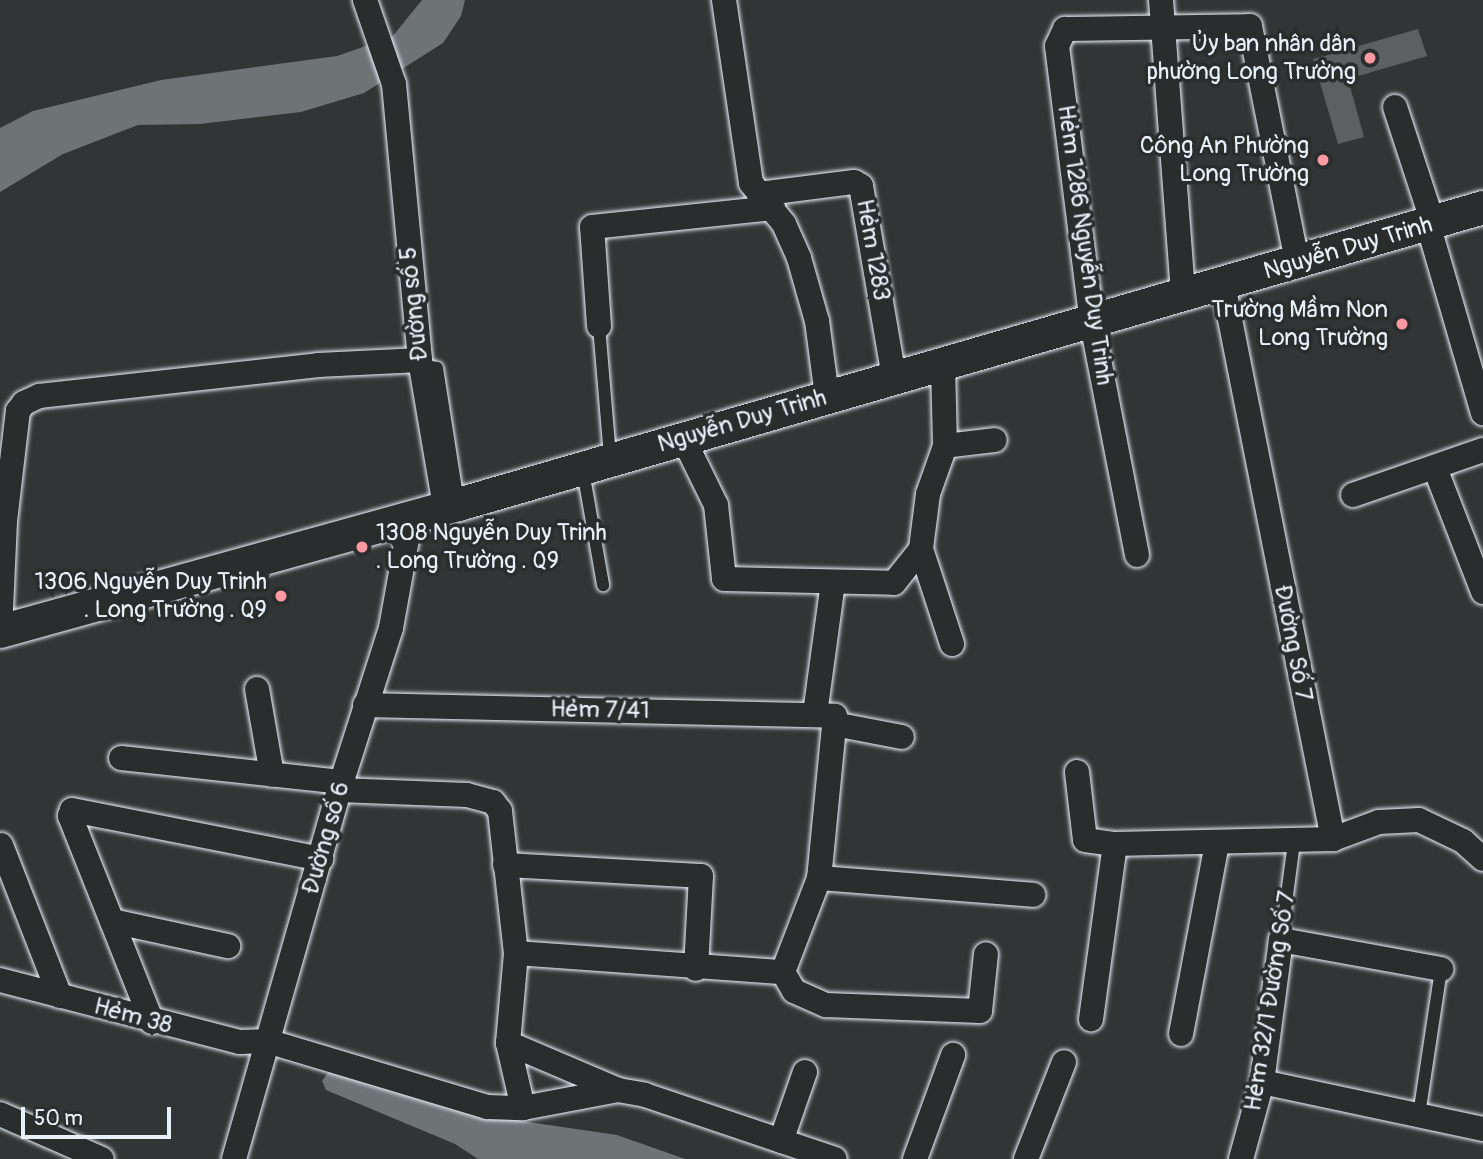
<!DOCTYPE html>
<html>
<head>
<meta charset="utf-8">
<style>
  body { margin:0 }
  #map { position:relative; width:1483px; height:1159px; overflow:hidden; background:#323536; font-family:Pangolin,sans-serif }
  div>[style] { position:absolute }
  .water>* { inset:0; background:#6e7376 }
  .building>* { inset:0; background:#5c6063 }
  .roads { filter:drop-shadow(0 0 2px #e8f1f8) drop-shadow(0 0 2px #e8f1f8) }
  .service>* { height:12px; margin:-6px; padding:0 6px; transform-origin:6px; border-radius:6px; background:#2a2d2e }
  .minor>* { height:24px; margin:-12px; padding:0 12px; transform-origin:12px; border-radius:12px; background:#2a2d2e }
  .secondary>* { height:33px; margin:-16.5px; padding:0 16.5px; transform-origin:16.5px; border-radius:16.5px; background:#2a2d2e }
  .dots>* { width:19px; height:19px; translate:-50% -50%; box-sizing:border-box; border:4px solid #2a2d2e; border-radius:50% }
  span { translate:-50% -50%; white-space:nowrap; text-align:center; line-height:1.15; -webkit-text-stroke:7px #2a2d2e; paint-order:stroke }
  .poi-label { font-size:24px; color:#e8f1f8 }
  .right { translate:-100% -50%; text-align:right }
  .left { translate:0 -50%; text-align:left }
  .street-label { font-size:24px; color:#e8f1f8 }
  .scale { position:absolute; left:21px; top:1107px; width:150px; height:32px; box-sizing:border-box; border:4px solid #e8f1f8; border-top:0; padding-left:9px; font-size:21px; line-height:24px; white-space:nowrap; color:#e8f1f8; -webkit-text-stroke:5px #2a2d2e; paint-order:stroke }
</style>
</head>
<body>
<div id="map">
  <div class="water">
    <i style="clip-path:polygon(422px 0,465px 0,461px 16px,443px 43px,364px 93px,301px 112px,200px 124px,138px 125px,63px 154px,0 192px,0 128px,33px 111px,161px 80px,337px 56px,392px 37px)"></i>
    <i style="clip-path:polygon(332px 1067px,508px 1119px,617px 1135px,685px 1159px,478px 1159px,455px 1144px,326px 1090px,322px 1081px)"></i>
  </div>
  <div class="building">
    <i style="clip-path:polygon(1418px 29px,1427px 56px,1348px 79px,1364px 137px,1338px 144px,1313px 59px)"></i>
  </div>
  <div class="roads">
    <div class="service">
      <i style="left:599px;top:326px;width:132px;rotate:85.2deg"></i>
      <i style="left:420px;top:365px;width:17px;rotate:10deg"></i>
      <i style="left:437px;top:368px;width:136px;rotate:81.1deg"></i>
      <i style="left:583px;top:471px;width:116px;rotate:80deg"></i>
      <i style="left:1281px;top:940px;width:99px;rotate:-82.4deg"></i>
      <i style="left:1419px;top:1115px;width:148px;rotate:-81.4deg"></i>
    </div>
    <div class="minor">
      <i style="left:365px;top:0;width:89px;rotate:71deg"></i>
      <i style="left:394px;top:84px;width:277px;rotate:84.6deg"></i>
      <i style="left:420px;top:360px;width:148px;rotate:80.3deg"></i>
      <i style="left:724px;top:0;width:185px;rotate:81.6deg"></i>
      <i style="left:751px;top:183px;width:53px;rotate:51.2deg"></i>
      <i style="left:784px;top:224px;width:37px;rotate:66deg"></i>
      <i style="left:799px;top:258px;width:66px;rotate:74.1deg"></i>
      <i style="left:817px;top:321px;width:76px;rotate:82.4deg"></i>
      <i style="left:1161px;top:0;width:297px;rotate:85.7deg"></i>
      <i style="left:1395px;top:107px;width:122px;rotate:71.9deg"></i>
      <i style="left:759px;top:194px;width:96px;rotate:-7.2deg"></i>
      <i style="left:854px;top:182px;width:8px;rotate:30deg"></i>
      <i style="left:861px;top:186px;width:194px;rotate:80.2deg"></i>
      <i style="left:1428px;top:224px;width:197px;rotate:73.8deg"></i>
      <i style="left:1223px;top:284px;width:566px;rotate:78.79deg"></i>
      <i style="left:1333px;top:839px;width:49px;rotate:-20.3deg"></i>
      <i style="left:1379px;top:822px;width:40px;rotate:-2.9deg"></i>
      <i style="left:1419px;top:820px;width:49px;rotate:25.5deg"></i>
      <i style="left:1463px;top:841px;width:27px;rotate:42deg"></i>
      <i style="left:599px;top:326px;width:99px;rotate:-94deg"></i>
      <i style="left:592px;top:227px;width:182px;rotate:-6deg"></i>
      <i style="left:943px;top:364px;width:82px;rotate:88.6deg"></i>
      <i style="left:945px;top:446px;width:51px;rotate:109.5deg"></i>
      <i style="left:928px;top:494px;width:55px;rotate:97.3deg"></i>
      <i style="left:921px;top:549px;width:100px;rotate:71.9deg"></i>
      <i style="left:683px;top:438px;width:75px;rotate:63.8deg"></i>
      <i style="left:716px;top:505px;width:74px;rotate:83.8deg"></i>
      <i style="left:724px;top:579px;width:170px;rotate:1.3deg"></i>
      <i style="left:894px;top:583px;width:43px;rotate:-51.5deg"></i>
      <i style="left:945px;top:446px;width:50px;rotate:-6.8deg"></i>
      <i style="left:1435px;top:468px;width:133px;rotate:68.8deg"></i>
      <i style="left:1353px;top:495px;width:138px;rotate:-19.1deg"></i>
      <i style="left:1137px;top:555px;width:236px;rotate:-101deg"></i>
      <i style="left:1092px;top:323px;width:279px;rotate:-97.2deg"></i>
      <i style="left:1057px;top:46px;width:19px;rotate:-65deg"></i>
      <i style="left:1065px;top:29px;width:185px;rotate:-0.9deg"></i>
      <i style="left:1250px;top:26px;width:241px;rotate:78.7deg"></i>
      <i style="left:0;top:631px;width:110px;rotate:-87.4deg"></i>
      <i style="left:5px;top:521px;width:111px;rotate:-83.3deg"></i>
      <i style="left:18px;top:411px;width:10px;rotate:-53deg"></i>
      <i style="left:24px;top:403px;width:17px;rotate:-25deg"></i>
      <i style="left:39px;top:396px;width:281px;rotate:-6.3deg"></i>
      <i style="left:318px;top:365px;width:102px;rotate:-2.8deg"></i>
      <i style="left:257px;top:689px;width:87px;rotate:80.1deg"></i>
      <i style="left:365px;top:705px;width:470px;rotate:1.3deg"></i>
      <i style="left:835px;top:716px;width:163px;rotate:95.6deg"></i>
      <i style="left:815px;top:714px;width:133px;rotate:-82.2deg"></i>
      <i style="left:834px;top:724px;width:69px;rotate:10.8deg"></i>
      <i style="left:121px;top:758px;width:221px;rotate:6.2deg"></i>
      <i style="left:1077px;top:772px;width:68px;rotate:83.3deg"></i>
      <i style="left:1085px;top:840px;width:30px;rotate:8deg"></i>
      <i style="left:1115px;top:844px;width:177px;rotate:97.8deg"></i>
      <i style="left:339px;top:790px;width:128px;rotate:2.2deg"></i>
      <i style="left:467px;top:795px;width:27px;rotate:15deg"></i>
      <i style="left:493px;top:802px;width:11px;rotate:52deg"></i>
      <i style="left:500px;top:811px;width:143px;rotate:83.6deg"></i>
      <i style="left:516px;top:953px;width:268px;rotate:4.1deg"></i>
      <i style="left:783px;top:972px;width:22px;rotate:60deg"></i>
      <i style="left:794px;top:991px;width:35px;rotate:24deg"></i>
      <i style="left:826px;top:1005px;width:154px;rotate:2.2deg"></i>
      <i style="left:980px;top:1011px;width:57px;rotate:-84deg"></i>
      <i style="left:1115px;top:844px;width:218px;rotate:-1.3deg"></i>
      <i style="left:1px;top:845px;width:162px;rotate:68.7deg"></i>
      <i style="left:505px;top:865px;width:196px;rotate:3.2deg"></i>
      <i style="left:701px;top:876px;width:93px;rotate:93.1deg"></i>
      <i style="left:112px;top:921px;width:119px;rotate:12.2deg"></i>
      <i style="left:783px;top:972px;width:101px;rotate:-69deg"></i>
      <i style="left:819px;top:878px;width:215px;rotate:4.5deg"></i>
      <i style="left:0;top:980px;width:248px;rotate:14.5deg"></i>
      <i style="left:240px;top:1042px;width:27px;rotate:-2deg"></i>
      <i style="left:267px;top:1041px;width:230px;rotate:16.7deg"></i>
      <i style="left:487px;top:1107px;width:36px;rotate:2deg"></i>
      <i style="left:523px;top:1108px;width:97px;rotate:-10.7deg"></i>
      <i style="left:618px;top:1090px;width:27px;rotate:10deg"></i>
      <i style="left:645px;top:1095px;width:200px;rotate:18.6deg"></i>
      <i style="left:152px;top:1022px;width:222px;rotate:-111.7deg"></i>
      <i style="left:70px;top:816px;width:6px;rotate:-72deg"></i>
      <i style="left:72px;top:810px;width:254px;rotate:11.1deg"></i>
      <i style="left:1181px;top:1034px;width:193px;rotate:-79.3deg"></i>
      <i style="left:508px;top:1043px;width:90px;rotate:-84.9deg"></i>
      <i style="left:1262px;top:1082px;width:226px;rotate:12deg"></i>
      <i style="left:523px;top:1108px;width:67px;rotate:-103deg"></i>
      <i style="left:508px;top:1043px;width:120px;rotate:23.1deg"></i>
      <i style="left:0;top:1114px;width:111px;rotate:23.8deg"></i>
      <i style="left:781px;top:1141px;width:73px;rotate:-70.8deg"></i>
      <i style="left:234px;top:1159px;width:384px;rotate:-74.1deg"></i>
      <i style="left:339px;top:790px;width:170px;rotate:-72.2deg"></i>
      <i style="left:391px;top:628px;width:113px;rotate:-79.8deg"></i>
      <i style="left:915px;top:1159px;width:111px;rotate:-69.9deg"></i>
      <i style="left:1026px;top:1159px;width:104px;rotate:-68.6deg"></i>
      <i style="left:1241px;top:1159px;width:80px;rotate:-74.7deg"></i>
      <i style="left:1262px;top:1082px;width:143px;rotate:-82.4deg"></i>
      <i style="left:1281px;top:940px;width:163px;rotate:10.3deg"></i>
    </div>
    <div class="secondary">
      <i style="left:0;top:631px;width:475px;rotate:-15.5deg"></i>
      <i style="left:458px;top:504px;width:1067px;rotate:-16.16deg"></i>
    </div>
  </div>
  <div class="dots">
    <i style="left:1370px;top:58px;background:#ff9aa2"></i>
    <i style="left:1323px;top:160px;background:#ff9aa2"></i>
    <i style="left:1402px;top:324px;background:#ff9aa2"></i>
    <i style="left:362px;top:547px;background:#ff9aa2"></i>
    <i style="left:281px;top:596px;background:#ff9aa2"></i>
  </div>
  <div class="poi-label">
    <span class="right" style="left:1356px;top:58px">Ủy ban nhân dân<br>phường Long Trường</span>
    <span class="right" style="left:1309px;top:160px">Công An Phường<br>Long Trường</span>
    <span class="right" style="left:1388px;top:324px">Trường Mầm Non<br>Long Trường</span>
    <span class="left" style="left:376px;top:547px">1308 Nguyễn Duy Trinh<br>. Long Trường . Q9</span>
    <span class="right" style="left:267px;top:596px">1306 Nguyễn Duy Trinh<br>. Long Trường . Q9</span>
  </div>
  <div class="street-label">
    <span style="left:1085px;top:245px;rotate:82deg">Hẻm 1286 Nguyễn Duy Trinh</span>
    <span style="left:1348px;top:248px;rotate:-16deg">Nguyễn Duy Trinh</span>
    <span style="left:873px;top:250px;rotate:80deg">Hẻm 1283</span>
    <span style="left:414px;top:304px;rotate:-96deg">Đường số 5</span>
    <span style="left:742px;top:421px;rotate:-16deg">Nguyễn Duy Trinh</span>
    <span style="left:1293px;top:643px;rotate:79deg">Đường Số 7</span>
    <span style="left:600px;top:710px;rotate:1deg">Hẻm 7/41</span>
    <span style="left:326px;top:838px;rotate:-74deg">Đường số 6</span>
    <span style="left:1270px;top:1001px;rotate:-81deg">Hẻm 32/1 Đường Số 7</span>
    <span style="left:133px;top:1016px;rotate:15deg">Hẻm 38</span>
  </div>
  <div class="scale">50 m</div>
</div>
</body>
</html>
